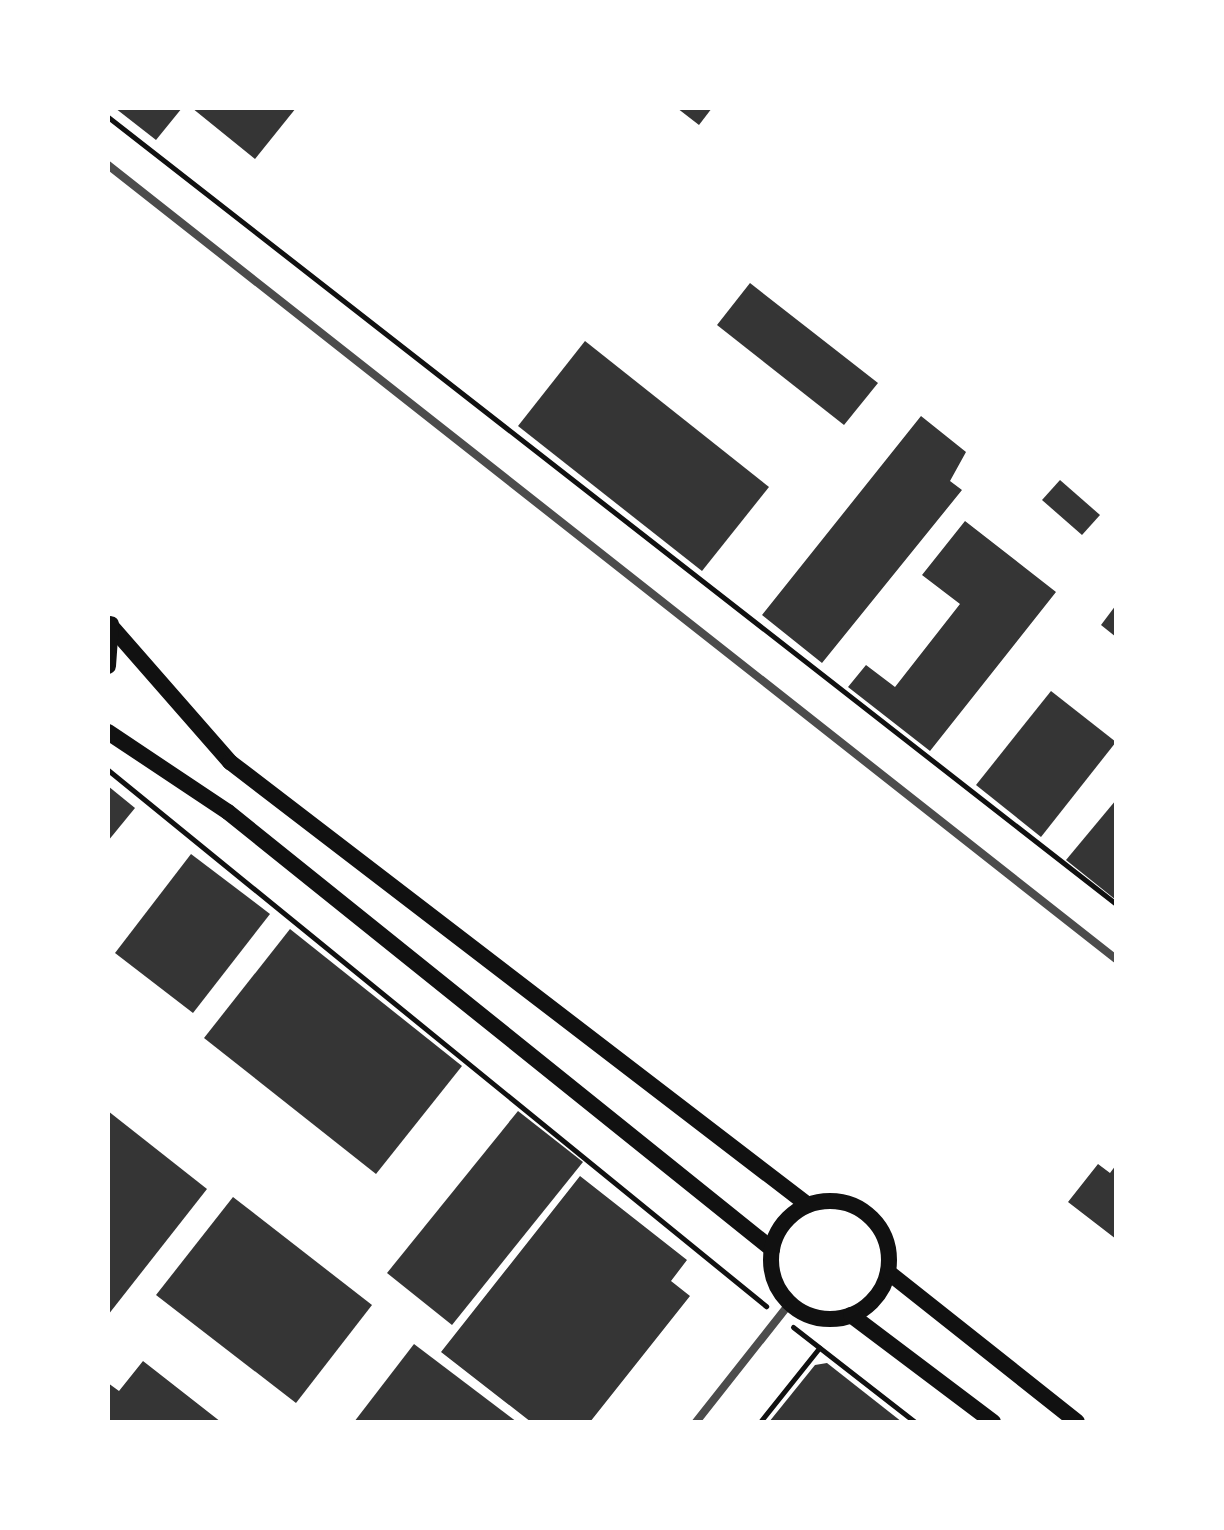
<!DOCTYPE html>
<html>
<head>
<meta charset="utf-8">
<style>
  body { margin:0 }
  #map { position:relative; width:1224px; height:1530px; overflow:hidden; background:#fff; font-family:Poppins,sans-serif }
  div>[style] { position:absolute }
  .building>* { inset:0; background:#353535 }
  .path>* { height:5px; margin:-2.5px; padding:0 2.5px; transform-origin:2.5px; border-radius:2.5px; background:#111 }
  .minor>* { height:8px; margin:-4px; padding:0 4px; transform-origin:4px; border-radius:4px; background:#4c4c4c }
  .secondary>* { height:16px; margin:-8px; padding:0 8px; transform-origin:8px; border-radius:8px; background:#111 }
  .secondary>.ring { margin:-8px; padding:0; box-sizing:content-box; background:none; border:16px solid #111; border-radius:50% }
  span { translate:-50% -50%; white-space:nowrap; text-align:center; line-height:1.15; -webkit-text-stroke:8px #fff; paint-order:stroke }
  .frame { position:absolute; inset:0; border:110px solid #fff; pointer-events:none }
</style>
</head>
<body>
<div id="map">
  <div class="building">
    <i style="clip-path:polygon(115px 108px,182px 108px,156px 140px)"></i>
    <i style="clip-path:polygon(192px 108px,296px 108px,255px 159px)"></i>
    <i style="clip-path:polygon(677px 108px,712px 108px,699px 125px)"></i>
    <i style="clip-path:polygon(750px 283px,878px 383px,844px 425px,717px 325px)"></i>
    <i style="clip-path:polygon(585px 341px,769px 487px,702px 571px,518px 426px)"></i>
    <i style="clip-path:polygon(921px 416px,966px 452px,950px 481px,962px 490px,822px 663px,762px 615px)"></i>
    <i style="clip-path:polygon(1060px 480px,1100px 515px,1082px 535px,1042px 500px)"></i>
    <i style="clip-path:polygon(965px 521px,1056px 592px,930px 751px,848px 687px,866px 665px,895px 687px,960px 604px,922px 575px)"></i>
    <i style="clip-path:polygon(1116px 605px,1116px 637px,1101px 625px)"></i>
    <i style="clip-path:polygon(1051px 691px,1116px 742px,1041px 837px,976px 785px)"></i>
    <i style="clip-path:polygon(108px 786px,135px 808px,108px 841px)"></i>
    <i style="clip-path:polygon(1116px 800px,1116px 900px,1066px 860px)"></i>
    <i style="clip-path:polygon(191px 854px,270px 914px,193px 1013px,115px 953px)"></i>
    <i style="clip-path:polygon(290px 929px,462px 1066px,376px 1174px,204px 1038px)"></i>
    <i style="clip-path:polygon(108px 1111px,207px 1189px,108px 1315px)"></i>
    <i style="clip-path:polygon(518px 1111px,583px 1162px,452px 1325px,387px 1273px)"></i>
    <i style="clip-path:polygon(1098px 1164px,1110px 1173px,1116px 1165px,1116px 1239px,1068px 1202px)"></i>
    <i style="clip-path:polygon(580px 1176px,687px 1260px,671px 1281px,690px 1296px,590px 1422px,531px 1422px,441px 1352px)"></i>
    <i style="clip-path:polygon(233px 1197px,372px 1305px,296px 1403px,156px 1295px)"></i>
    <i style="clip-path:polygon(414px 1344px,517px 1422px,354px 1422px)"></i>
    <i style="clip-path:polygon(143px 1361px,221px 1422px,108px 1422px,108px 1383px,119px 1391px)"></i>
    <i style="clip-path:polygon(827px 1363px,902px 1422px,769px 1422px,815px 1365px)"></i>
  </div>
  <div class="path">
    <i style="left:108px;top:117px;width:1279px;rotate:37.98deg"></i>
    <i style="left:108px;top:770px;width:849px;rotate:39.17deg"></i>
    <i style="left:793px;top:1327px;width:155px;rotate:37.9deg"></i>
    <i style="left:760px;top:1422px;width:95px;rotate:-51.4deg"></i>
  </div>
  <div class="minor">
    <i style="left:108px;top:165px;width:1283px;rotate:38.23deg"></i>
    <i style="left:696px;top:1422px;width:152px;rotate:-51.7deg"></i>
  </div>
  <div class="secondary">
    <i style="left:111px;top:626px;width:181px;rotate:48.8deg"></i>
    <i style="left:230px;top:762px;width:728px;rotate:37.47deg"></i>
    <i style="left:108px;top:666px;width:42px;rotate:-85.9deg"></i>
    <i style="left:108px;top:732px;width:144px;rotate:33.7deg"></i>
    <i style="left:228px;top:812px;width:698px;rotate:38.78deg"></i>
    <i class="ring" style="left:771px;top:1201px;width:102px;height:102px"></i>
    <i style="left:888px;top:1272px;width:241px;rotate:38.4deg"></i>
    <i style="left:851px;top:1315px;width:178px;rotate:37deg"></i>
  </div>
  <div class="frame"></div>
</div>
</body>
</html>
